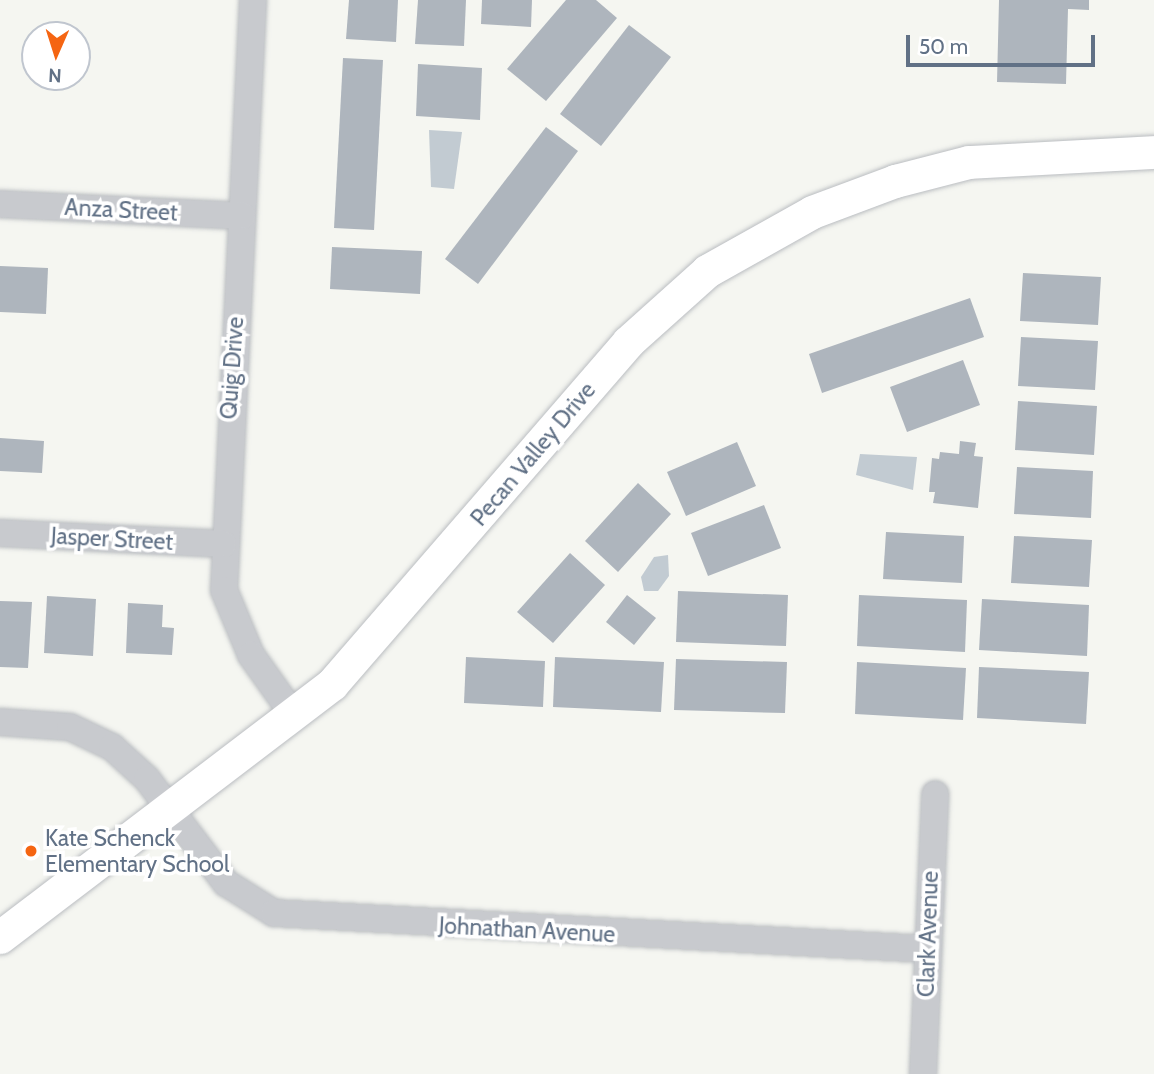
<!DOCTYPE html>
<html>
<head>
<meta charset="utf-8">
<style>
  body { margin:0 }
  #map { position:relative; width:1154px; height:1074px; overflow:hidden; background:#f5f6f1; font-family:Cabin,sans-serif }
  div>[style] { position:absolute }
  .water>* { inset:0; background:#c2cbd2 }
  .building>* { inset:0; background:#aeb5bd }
  .roads { filter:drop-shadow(0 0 2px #babdc1) drop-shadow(0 0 2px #babdc1) }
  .minor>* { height:26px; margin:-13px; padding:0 13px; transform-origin:13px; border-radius:13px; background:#c8cace }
  .major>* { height:33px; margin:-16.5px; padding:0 16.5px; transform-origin:16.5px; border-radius:16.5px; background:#fff }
  .dots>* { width:19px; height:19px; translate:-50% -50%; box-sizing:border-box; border:4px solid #fff; border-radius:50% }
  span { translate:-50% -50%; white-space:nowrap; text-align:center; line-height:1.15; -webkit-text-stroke:7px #fff; paint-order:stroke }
  .street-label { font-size:23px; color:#617186 }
  .poi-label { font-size:23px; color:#617186 }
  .left { translate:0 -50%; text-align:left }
  .north { position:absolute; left:21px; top:21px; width:70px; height:70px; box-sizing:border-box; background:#fff; border:2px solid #c0c6cf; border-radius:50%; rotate:183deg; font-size:19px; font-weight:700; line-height:28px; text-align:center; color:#617186 }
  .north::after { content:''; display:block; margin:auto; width:24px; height:32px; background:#f56512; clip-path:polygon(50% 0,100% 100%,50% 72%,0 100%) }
  .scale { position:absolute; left:906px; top:35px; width:189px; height:32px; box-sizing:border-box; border:4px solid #617186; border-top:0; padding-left:9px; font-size:21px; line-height:24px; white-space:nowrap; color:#617186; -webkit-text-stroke:5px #fff; paint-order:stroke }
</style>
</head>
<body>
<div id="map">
  <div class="water">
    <i style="clip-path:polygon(429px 130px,462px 132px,454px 189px,431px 187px)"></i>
    <i style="clip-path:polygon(860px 454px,917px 457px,913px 490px,856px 475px)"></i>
    <i style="clip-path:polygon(668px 555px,669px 576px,658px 591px,644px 591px,641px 577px,654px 557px)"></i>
  </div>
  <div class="building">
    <i style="clip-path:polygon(349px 0,398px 0,396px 42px,346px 39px)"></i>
    <i style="clip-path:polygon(418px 0,466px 0,464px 46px,415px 44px)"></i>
    <i style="clip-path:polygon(482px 0,532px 0,531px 27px,481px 24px)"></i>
    <i style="clip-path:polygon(566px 0,596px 0,617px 18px,546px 101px,507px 69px)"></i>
    <i style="clip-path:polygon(999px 0,1089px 0,1089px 10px,1068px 9px,1066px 84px,997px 82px)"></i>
    <i style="clip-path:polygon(629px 25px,671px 57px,601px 146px,560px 114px)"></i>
    <i style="clip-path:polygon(343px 58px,383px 60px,374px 230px,334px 228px)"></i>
    <i style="clip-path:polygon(418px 64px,482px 68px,480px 120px,416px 116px)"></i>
    <i style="clip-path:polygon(546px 127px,578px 151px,478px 284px,445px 259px)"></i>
    <i style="clip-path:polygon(332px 247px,422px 251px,420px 294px,330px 289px)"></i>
    <i style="clip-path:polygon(0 266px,48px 268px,46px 314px,0 312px)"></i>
    <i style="clip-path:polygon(1023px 273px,1101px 277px,1098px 325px,1020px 321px)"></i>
    <i style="clip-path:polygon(970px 298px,984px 337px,822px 393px,809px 354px)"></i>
    <i style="clip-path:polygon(1021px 337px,1098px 341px,1095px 390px,1018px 386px)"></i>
    <i style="clip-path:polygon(963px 360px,980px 405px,907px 432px,890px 387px)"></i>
    <i style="clip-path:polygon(1018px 401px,1097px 406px,1094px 455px,1015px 450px)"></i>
    <i style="clip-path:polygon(0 438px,44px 441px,42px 473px,0 471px)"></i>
    <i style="clip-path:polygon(960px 441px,976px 443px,974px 456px,983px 457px,978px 508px,933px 503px,935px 492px,929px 492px,932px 458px,939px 459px,940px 452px,959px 454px)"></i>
    <i style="clip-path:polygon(737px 442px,756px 486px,686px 516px,667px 472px)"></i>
    <i style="clip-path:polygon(1017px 467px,1093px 471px,1091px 518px,1014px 514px)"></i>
    <i style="clip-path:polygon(638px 483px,671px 514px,618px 572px,585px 541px)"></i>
    <i style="clip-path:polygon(764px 505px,781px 548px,708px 576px,691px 533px)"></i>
    <i style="clip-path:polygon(886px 532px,964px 536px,962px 583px,883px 579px)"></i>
    <i style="clip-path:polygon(1014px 536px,1092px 540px,1089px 587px,1011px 583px)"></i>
    <i style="clip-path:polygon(570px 553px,605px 585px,553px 643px,517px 612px)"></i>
    <i style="clip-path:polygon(678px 591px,788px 595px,786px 646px,676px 642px)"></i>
    <i style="clip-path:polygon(627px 595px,656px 618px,634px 645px,606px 622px)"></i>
    <i style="clip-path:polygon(859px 595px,967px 600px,965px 652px,857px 646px)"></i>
    <i style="clip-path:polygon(47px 596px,96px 599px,93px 656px,44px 653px)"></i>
    <i style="clip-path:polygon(982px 599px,1089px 605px,1087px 656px,979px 650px)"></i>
    <i style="clip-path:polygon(0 601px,32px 602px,28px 668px,0 667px)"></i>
    <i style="clip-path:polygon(128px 603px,163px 605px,162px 627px,174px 628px,172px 655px,126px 653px)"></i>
    <i style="clip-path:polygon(466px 657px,545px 661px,543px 707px,464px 703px)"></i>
    <i style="clip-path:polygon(555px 657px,664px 662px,661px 712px,553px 707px)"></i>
    <i style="clip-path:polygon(676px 659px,787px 662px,785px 713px,674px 710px)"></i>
    <i style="clip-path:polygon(857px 662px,966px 668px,963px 720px,855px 714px)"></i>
    <i style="clip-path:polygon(979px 667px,1089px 672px,1086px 724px,977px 718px)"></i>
  </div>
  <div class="roads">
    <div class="minor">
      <i style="left:253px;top:0;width:591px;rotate:92.81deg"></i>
      <i style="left:224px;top:590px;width:70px;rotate:67.4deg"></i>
      <i style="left:251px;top:655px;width:76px;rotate:54.6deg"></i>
      <i style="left:0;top:204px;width:242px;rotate:2.8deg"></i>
      <i style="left:0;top:533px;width:223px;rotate:2.8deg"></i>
      <i style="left:0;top:722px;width:70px;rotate:4.1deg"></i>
      <i style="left:70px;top:727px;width:47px;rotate:25.5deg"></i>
      <i style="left:112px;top:747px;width:47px;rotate:42.4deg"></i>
      <i style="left:147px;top:779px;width:131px;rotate:52.8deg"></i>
      <i style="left:226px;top:883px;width:57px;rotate:32deg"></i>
      <i style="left:274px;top:913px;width:654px;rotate:3.16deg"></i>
      <i style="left:923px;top:1074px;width:280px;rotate:-87.5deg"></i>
    </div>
    <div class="major">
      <i style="left:0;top:937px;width:417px;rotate:-37.3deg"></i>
      <i style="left:332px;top:684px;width:452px;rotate:-49.1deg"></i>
      <i style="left:628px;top:342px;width:106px;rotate:-41.9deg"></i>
      <i style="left:707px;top:271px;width:120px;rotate:-29.3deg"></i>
      <i style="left:812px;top:212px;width:89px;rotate:-20.5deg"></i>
      <i style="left:895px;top:181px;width:76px;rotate:-14.4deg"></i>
      <i style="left:969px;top:162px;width:185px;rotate:-3.1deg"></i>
    </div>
  </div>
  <div class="dots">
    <i style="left:31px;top:851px;background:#f56512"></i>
  </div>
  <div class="street-label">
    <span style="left:121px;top:210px;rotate:3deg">Anza Street</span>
    <span style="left:232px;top:368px;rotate:-86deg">Quig Drive</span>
    <span style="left:533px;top:454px;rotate:-50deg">Pecan Valley Drive</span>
    <span style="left:112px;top:539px;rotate:3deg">Jasper Street</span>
    <span style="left:527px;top:930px;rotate:3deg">Johnathan Avenue</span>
    <span style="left:928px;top:934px;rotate:-88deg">Clark Avenue</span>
  </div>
  <div class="poi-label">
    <span class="left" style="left:45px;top:851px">Kate Schenck<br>Elementary School</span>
  </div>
  <div class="north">N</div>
  <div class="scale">50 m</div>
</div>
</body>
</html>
